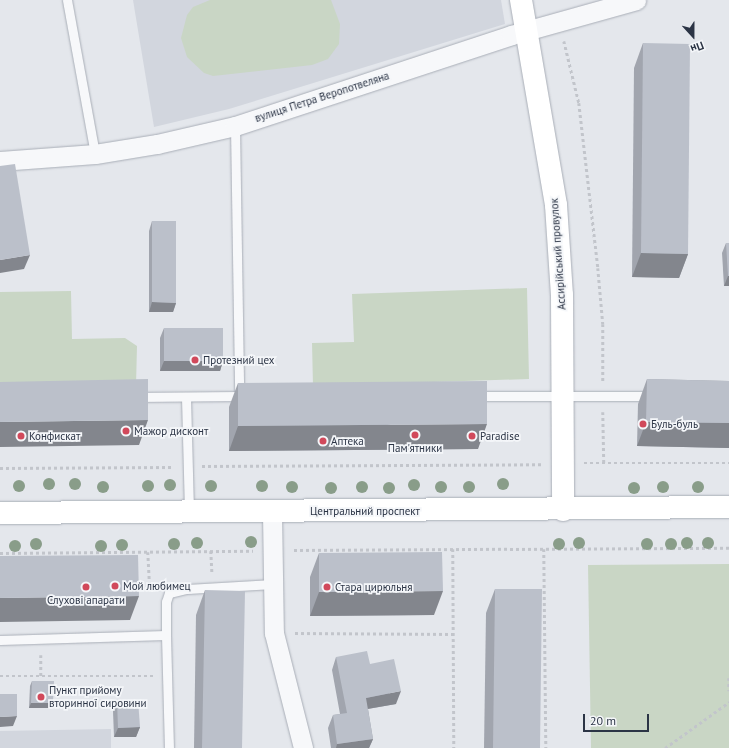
<!DOCTYPE html>
<html>
<head>
<meta charset="utf-8">
<style>
  body { margin:0 }
  #map { position:relative; width:729px; height:748px; overflow:hidden; background:#e4e7ec; font-family:"PT Sans",sans-serif }
  div>[style] { position:absolute }
  .built>* { inset:0; background:#d2d6de }
  .green>* { inset:0; background:#c9d6c5 }
  .path>* { height:2.5px; margin-top:-1.25px; transform-origin:0; background:repeating-linear-gradient(90deg,#c2c5cb 0 3px,transparent 0 6px) }
  .roads { filter:drop-shadow(0 0 1px #a9aeb7) drop-shadow(0 0 1px #a9aeb7) }
  .lane>* { height:9px; margin:-4.5px; padding:0 4.5px; transform-origin:4.5px; border-radius:4.5px; background:#f7f8fa }
  .street>* { height:19px; margin:-9.5px; padding:0 9.5px; transform-origin:9.5px; border-radius:9.5px; background:#f7f8fa }
  .secondary>* { height:22px; margin:-11px; padding:0 11px; transform-origin:11px; border-radius:11px; background:#fff }
  .primary>* { height:22px; margin:-11px; padding:0 11px; transform-origin:11px; border-radius:11px; background:#fff }
  .trees>* { width:12px; height:12px; margin:-6px; border-radius:50%; background:#899d89 }
  .wall>* { inset:0; background:#a1a5ae }
  .shaded-wall>* { inset:0; background:#83868d }
  .building>* { inset:0; background:#bbc0ca }
  .dots>* { width:11px; height:11px; translate:-50% -50%; box-sizing:border-box; border:2px solid #f4f6f9; border-radius:50% }
  span { translate:-50% -50%; white-space:nowrap; text-align:center; line-height:1.15; -webkit-text-stroke:3.5px #f4f6f9; paint-order:stroke }
  .street-label { font-size:11px; color:#2b3445 }
  .poi-label { font-size:11px; color:#2b3445 }
  .left { translate:0 -50%; text-align:left }
  .north { position:absolute; left:673px; top:16px; width:40px; height:40px; -webkit-text-stroke:3px #f4f6f9; paint-order:stroke; rotate:159deg; font-size:11px; font-weight:700; line-height:16px; text-align:center; color:#2b3445 }
  .north::after { content:''; display:block; margin:auto; width:14px; height:18px; background:#2b3445; clip-path:polygon(50% 0,100% 100%,50% 72%,0 100%) }
  .scale { position:absolute; left:583px; top:714px; width:66px; height:18px; box-sizing:border-box; border:2px solid #2b3445; border-top:0; padding-left:5px; font-size:12px; line-height:14px; white-space:nowrap; color:#2b3445; -webkit-text-stroke:3px #f4f6f9; paint-order:stroke }
</style>
</head>
<body>
<div id="map">
  <div class="built">
    <i style="clip-path:polygon(133px 0,501px 0,505px 24px,229px 109px,154px 127px)"></i>
    <i style="clip-path:polygon(111px 729px,111px 748px,0 748px,0 731px)"></i>
  </div>
  <div class="green">
    <i style="clip-path:polygon(210px 0,331px 0,340px 24px,339px 44px,328px 59px,312px 65px,213px 76px,204px 73px,187px 57px,181px 38px,187px 15px,193px 7px)"></i>
    <i style="clip-path:polygon(527px 288px,529px 379px,313px 386px,312px 343px,354px 342px,352px 294px)"></i>
    <i style="clip-path:polygon(71px 291px,72px 339px,125px 338px,137px 346px,136px 386px,0 388px,0 292px)"></i>
    <i style="clip-path:polygon(729px 564px,729px 748px,591px 748px,588px 565px)"></i>
  </div>
  <div class="path">
    <i style="left:564px;top:41px;width:64px;rotate:76.4deg"></i>
    <i style="left:579px;top:103px;width:166px;rotate:83.4deg"></i>
    <i style="left:598px;top:268px;width:56px;rotate:84.9deg"></i>
    <i style="left:603px;top:324px;width:57px;rotate:90deg"></i>
    <i style="left:603px;top:412px;width:51px;rotate:88.9deg"></i>
    <i style="left:584px;top:463px;width:145px"></i>
    <i style="left:202px;top:466px;width:339px;rotate:-0.3deg"></i>
    <i style="left:0;top:468px;width:173px;rotate:-0.3deg"></i>
    <i style="left:453px;top:549px;width:199px;rotate:89.7deg"></i>
    <i style="left:544px;top:549px;width:199px;rotate:89.4deg"></i>
    <i style="left:294px;top:550px;width:435px;rotate:-0.3deg"></i>
    <i style="left:211px;top:551px;width:21px;rotate:87deg"></i>
    <i style="left:148px;top:552px;width:36px;rotate:87deg"></i>
    <i style="left:150px;top:588px;width:5px;rotate:37deg"></i>
    <i style="left:0;top:553px;width:253px;rotate:-0.5deg"></i>
    <i style="left:295px;top:633px;width:158px;rotate:0.4deg"></i>
    <i style="left:41px;top:655px;width:21px;rotate:90deg"></i>
    <i style="left:0;top:676px;width:153px"></i>
    <i style="left:729px;top:678px;width:13px;rotate:90deg"></i>
    <i style="left:665px;top:748px;width:79px;rotate:-35.7deg"></i>
  </div>
  <div class="roads">
    <div class="lane">
      <i style="left:67px;top:0;width:157px;rotate:79.7deg"></i>
      <i style="left:235px;top:126px;width:268px;rotate:89.1deg"></i>
      <i style="left:475px;top:396px;width:177px"></i>
      <i style="left:135px;top:397px;width:104px;rotate:-0.6deg"></i>
      <i style="left:186px;top:397px;width:114px;rotate:88.5deg"></i>
      <i style="left:166px;top:635px;width:113px;rotate:88.5deg"></i>
      <i style="left:0;top:640px;width:166px;rotate:-1.7deg"></i>
      <i style="left:166px;top:635px;width:33px;rotate:-90deg"></i>
      <i style="left:166px;top:602px;width:9px;rotate:-72deg"></i>
      <i style="left:169px;top:593px;width:18px;rotate:-13deg"></i>
      <i style="left:187px;top:589px;width:86px;rotate:-3.3deg"></i>
    </div>
    <div class="street">
      <i style="left:0;top:161px;width:95px;rotate:-4.2deg"></i>
      <i style="left:95px;top:154px;width:63px;rotate:-9.2deg"></i>
      <i style="left:157px;top:144px;width:80px;rotate:-13deg"></i>
      <i style="left:235px;top:126px;width:291px;rotate:-18.2deg"></i>
      <i style="left:511px;top:35px;width:130px;rotate:-15.6deg"></i>
      <i style="left:272px;top:512px;width:121px;rotate:89.1deg"></i>
      <i style="left:274px;top:633px;width:119px;rotate:75.8deg"></i>
    </div>
    <div class="secondary">
      <i style="left:521px;top:0;width:208px;rotate:80.3deg"></i>
      <i style="left:556px;top:205px;width:90px;rotate:86.2deg"></i>
      <i style="left:562px;top:295px;width:215px;rotate:89.7deg"></i>
    </div>
    <div class="primary">
      <i style="left:0;top:513px;width:729px;rotate:-0.47deg"></i>
    </div>
  </div>
  <div class="trees">
    <i style="left:49px;top:484px"></i>
    <i style="left:75px;top:484px"></i>
    <i style="left:503px;top:484px"></i>
    <i style="left:170px;top:485px"></i>
    <i style="left:414px;top:485px"></i>
    <i style="left:19px;top:486px"></i>
    <i style="left:148px;top:486px"></i>
    <i style="left:211px;top:486px"></i>
    <i style="left:262px;top:486px"></i>
    <i style="left:103px;top:487px"></i>
    <i style="left:292px;top:487px"></i>
    <i style="left:362px;top:487px"></i>
    <i style="left:441px;top:487px"></i>
    <i style="left:469px;top:487px"></i>
    <i style="left:663px;top:487px"></i>
    <i style="left:698px;top:487px"></i>
    <i style="left:331px;top:488px"></i>
    <i style="left:389px;top:488px"></i>
    <i style="left:634px;top:488px"></i>
    <i style="left:251px;top:542px"></i>
    <i style="left:197px;top:543px"></i>
    <i style="left:579px;top:543px"></i>
    <i style="left:687px;top:543px"></i>
    <i style="left:708px;top:543px"></i>
    <i style="left:36px;top:544px"></i>
    <i style="left:174px;top:544px"></i>
    <i style="left:559px;top:544px"></i>
    <i style="left:647px;top:544px"></i>
    <i style="left:671px;top:544px"></i>
    <i style="left:122px;top:545px"></i>
    <i style="left:15px;top:546px"></i>
    <i style="left:101px;top:546px"></i>
  </div>
  <div class="wall">
    <i style="clip-path:polygon(643px 43px,688px 254px,679px 278px,632px 277px,634px 68px)"></i>
    <i style="clip-path:polygon(152px 221px,176px 303px,173px 312px,149px 312px,149px 231px)"></i>
    <i style="clip-path:polygon(726px 243px,729px 243px,729px 286px,724px 286px,722px 253px)"></i>
    <i style="clip-path:polygon(164px 328px,223px 361px,220px 371px,160px 371px,160px 338px)"></i>
    <i style="clip-path:polygon(647px 379px,729px 381px,729px 448px,637px 446px,638px 404px)"></i>
    <i style="clip-path:polygon(238px 383px,478px 449px,229px 451px,229px 407px)"></i>
    <i style="clip-path:polygon(319px 553px,434px 615px,310px 616px,310px 577px)"></i>
    <i style="clip-path:polygon(495px 589px,540px 748px,484px 748px,486px 613px)"></i>
    <i style="clip-path:polygon(205px 590px,242px 748px,194px 748px,196px 615px)"></i>
    <i style="clip-path:polygon(336px 657px,370px 664px,396px 704px,368px 709px,373px 739px,369px 748px,331px 748px,328px 728px,333px 715px,340px 714px,332px 670px)"></i>
    <i style="clip-path:polygon(32px 681px,52px 708px,29px 708px,30px 686px)"></i>
    <i style="clip-path:polygon(117px 701px,140px 727px,136px 737px,114px 737px,113px 711px)"></i>
  </div>
  <div class="shaded-wall">
    <i style="clip-path:polygon(641px 253px,688px 254px,679px 278px,632px 277px)"></i>
    <i style="clip-path:polygon(30px 255px,24px 269px,0 273px,0 260px)"></i>
    <i style="clip-path:polygon(728px 276px,729px 276px,729px 286px,724px 286px)"></i>
    <i style="clip-path:polygon(152px 302px,176px 303px,173px 312px,149px 312px)"></i>
    <i style="clip-path:polygon(164px 361px,223px 361px,220px 371px,160px 371px)"></i>
    <i style="clip-path:polygon(148px 420px,139px 445px,0 447px,0 422px)"></i>
    <i style="clip-path:polygon(646px 422px,729px 423px,729px 448px,637px 446px)"></i>
    <i style="clip-path:polygon(487px 424px,478px 449px,229px 451px,238px 426px)"></i>
    <i style="clip-path:polygon(443px 591px,434px 615px,310px 616px,319px 592px)"></i>
    <i style="clip-path:polygon(139px 596px,130px 620px,0 622px,0 598px)"></i>
    <i style="clip-path:polygon(401px 691px,396px 704px,361px 710px,366px 698px)"></i>
    <i style="clip-path:polygon(31px 703px,53px 703px,52px 708px,29px 708px)"></i>
    <i style="clip-path:polygon(17px 716px,13px 726px,0 727px,0 717px)"></i>
    <i style="clip-path:polygon(140px 727px,136px 737px,114px 737px,118px 728px)"></i>
    <i style="clip-path:polygon(373px 739px,369px 748px,336px 748px,337px 744px)"></i>
  </div>
  <div class="building">
    <i style="clip-path:polygon(643px 43px,690px 44px,688px 254px,641px 253px)"></i>
    <i style="clip-path:polygon(15px 164px,30px 255px,0 260px,0 166px)"></i>
    <i style="clip-path:polygon(152px 221px,176px 221px,176px 303px,152px 302px)"></i>
    <i style="clip-path:polygon(726px 243px,729px 243px,729px 276px,728px 276px)"></i>
    <i style="clip-path:polygon(164px 328px,223px 328px,223px 361px,164px 361px)"></i>
    <i style="clip-path:polygon(148px 379px,148px 420px,0 422px,0 382px)"></i>
    <i style="clip-path:polygon(647px 379px,729px 381px,729px 423px,646px 422px)"></i>
    <i style="clip-path:polygon(487px 381px,487px 424px,238px 426px,238px 383px)"></i>
    <i style="clip-path:polygon(442px 552px,443px 591px,319px 592px,319px 553px)"></i>
    <i style="clip-path:polygon(138px 555px,139px 596px,0 598px,0 556px)"></i>
    <i style="clip-path:polygon(495px 589px,542px 589px,540px 748px,493px 748px)"></i>
    <i style="clip-path:polygon(205px 590px,245px 591px,242px 748px,202px 748px)"></i>
    <i style="clip-path:polygon(367px 651px,370px 664px,394px 659px,401px 691px,366px 698px,373px 739px,337px 744px,333px 715px,347px 713px,336px 657px)"></i>
    <i style="clip-path:polygon(32px 681px,54px 681px,53px 703px,31px 703px)"></i>
    <i style="clip-path:polygon(0 694px,17px 694px,17px 716px,0 717px)"></i>
    <i style="clip-path:polygon(138px 700px,140px 727px,118px 728px,117px 701px)"></i>
  </div>
  <div class="dots">
    <i style="left:195px;top:360px;background:#d1495b"></i>
    <i style="left:643px;top:424px;background:#d1495b"></i>
    <i style="left:126px;top:431px;background:#d1495b"></i>
    <i style="left:415px;top:435px;background:#d1495b"></i>
    <i style="left:21px;top:436px;background:#d1495b"></i>
    <i style="left:472px;top:436px;background:#d1495b"></i>
    <i style="left:323px;top:441px;background:#d1495b"></i>
    <i style="left:115px;top:586px;background:#d1495b"></i>
    <i style="left:86px;top:587px;background:#d1495b"></i>
    <i style="left:327px;top:587px;background:#d1495b"></i>
    <i style="left:41px;top:697px;background:#d1495b"></i>
  </div>
  <div class="street-label">
    <span style="left:322px;top:97px;rotate:-18deg">вулиця Петра Веропотвеляна</span>
    <span style="left:558px;top:254px;rotate:-94deg">Ассирійський провулок</span>
    <span style="left:365px;top:511px">Центральний проспект</span>
  </div>
  <div class="poi-label">
    <span class="left" style="left:203px;top:360px">Протезний цех</span>
    <span class="left" style="left:651px;top:424px">Буль-буль</span>
    <span class="left" style="left:134px;top:431px">Мажор дисконт</span>
    <span class="left" style="left:29px;top:436px">Конфискат</span>
    <span class="left" style="left:480px;top:436px">Paradise</span>
    <span class="left" style="left:331px;top:441px">Аптека</span>
    <span style="left:415px;top:448px">Пам'ятники</span>
    <span class="left" style="left:123px;top:586px">Мой любимец</span>
    <span class="left" style="left:335px;top:587px">Стара цирюльня</span>
    <span style="left:86px;top:600px">Слухові апарати</span>
    <span class="left" style="left:49px;top:697px">Пункт прийому<br>вторинної сировини</span>
  </div>
  <div class="north">Пн</div>
  <div class="scale">20 m</div>
</div>
</body>
</html>
